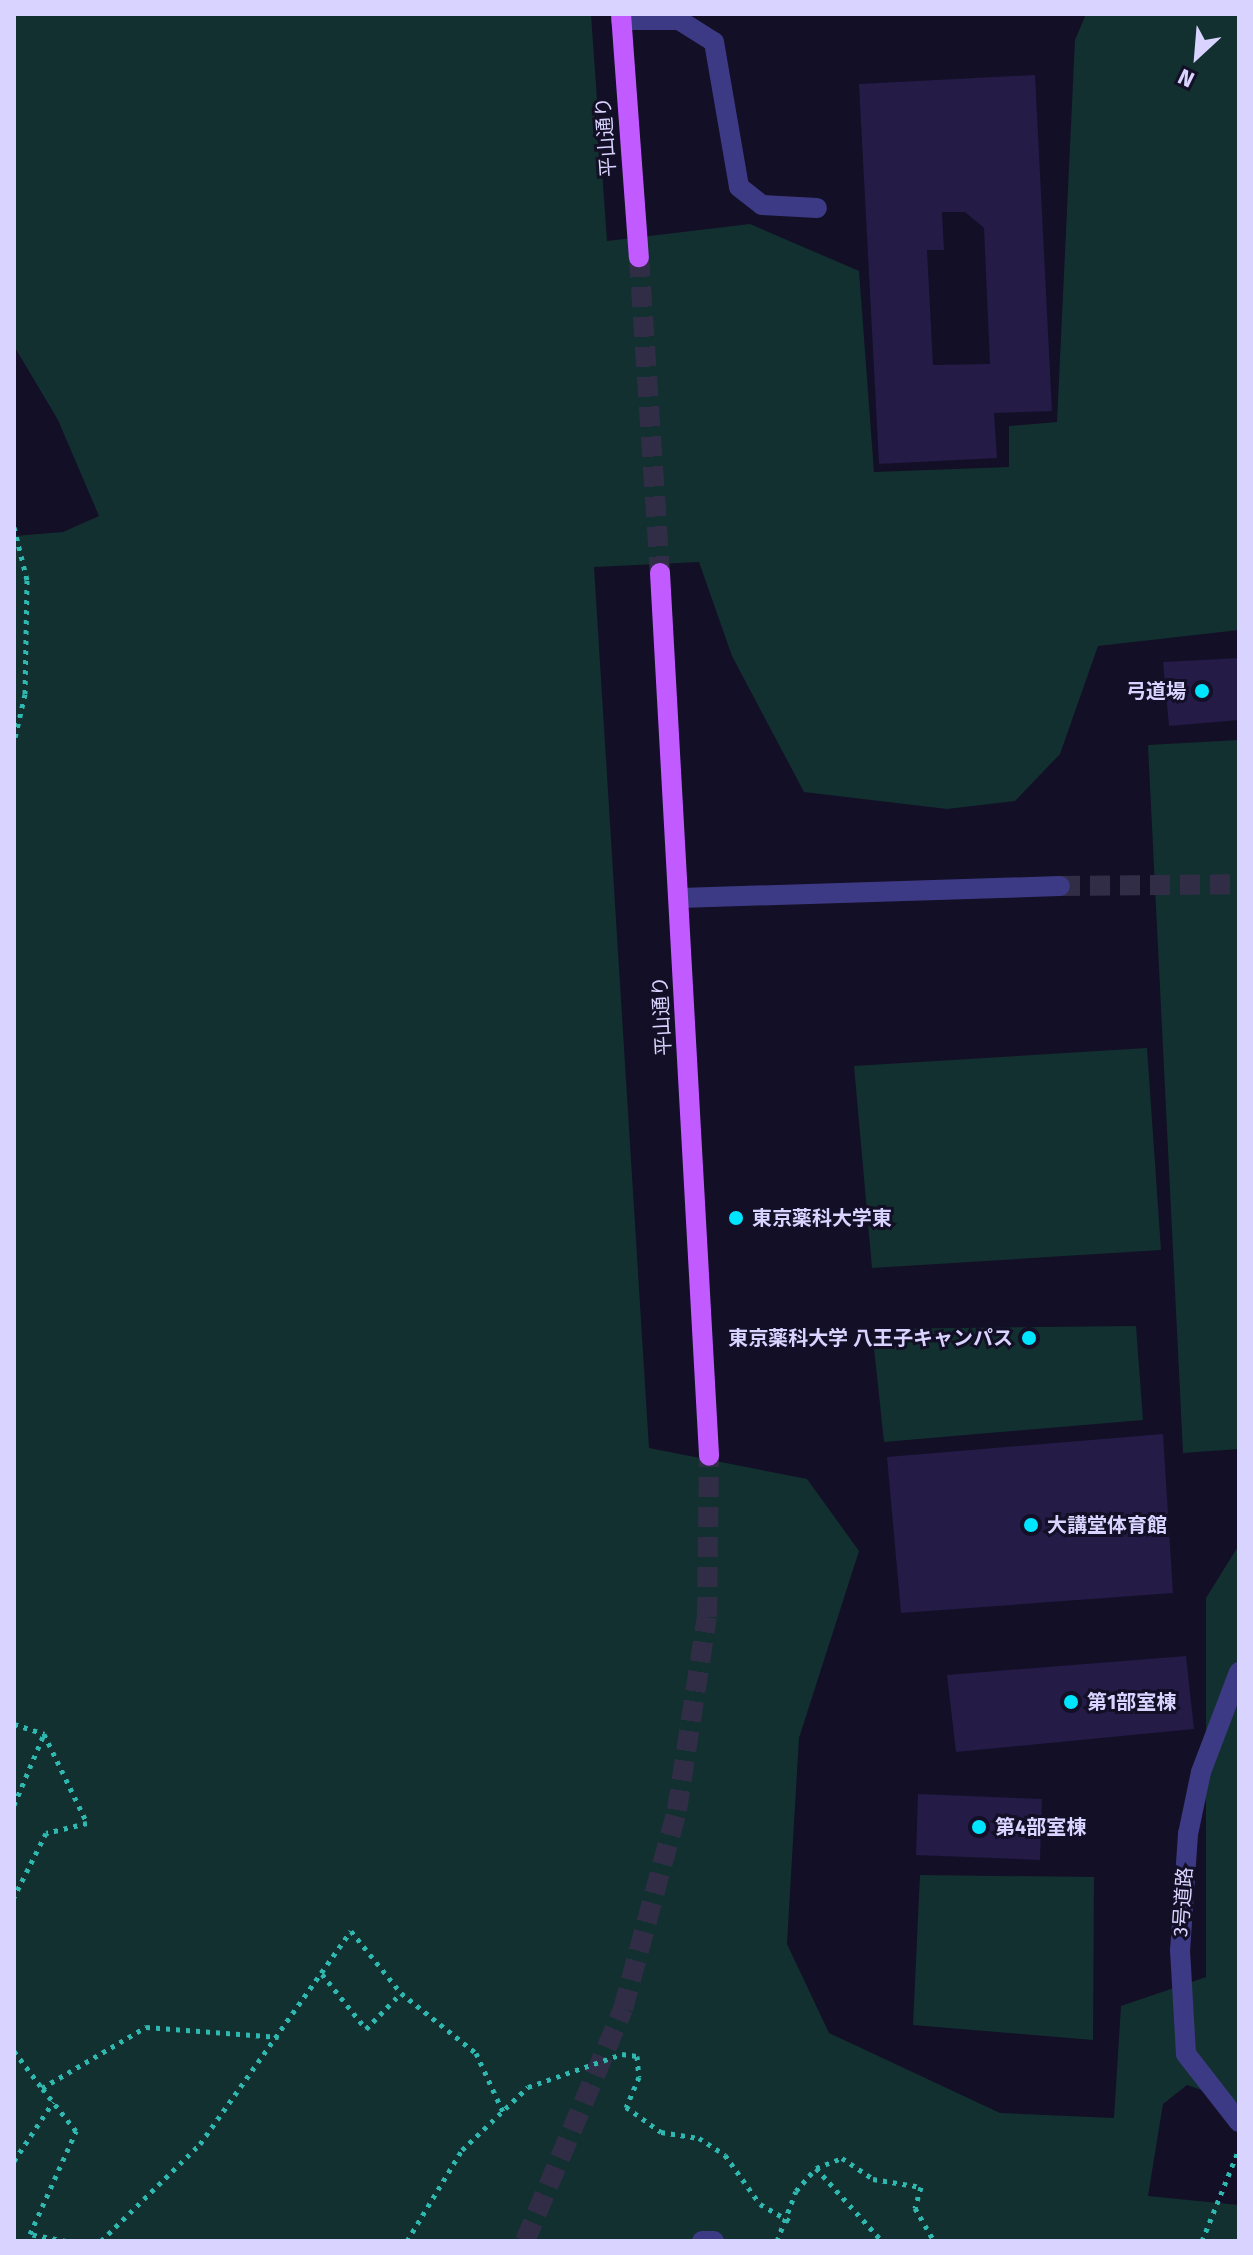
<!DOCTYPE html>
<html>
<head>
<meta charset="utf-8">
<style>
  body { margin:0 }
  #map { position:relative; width:1253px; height:2255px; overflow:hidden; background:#130f26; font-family:"Fira Sans","Noto Sans JP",sans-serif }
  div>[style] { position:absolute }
  .green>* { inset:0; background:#12302f }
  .building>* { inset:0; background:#241b47 }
  .minor-tunnel>* { height:20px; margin-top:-10px; transform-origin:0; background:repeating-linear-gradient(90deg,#312d47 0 20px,transparent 0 30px) }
  .major-tunnel>* { height:20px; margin-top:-10px; transform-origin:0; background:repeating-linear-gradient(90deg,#312d47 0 20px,transparent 0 30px) }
  .path>* { height:5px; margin-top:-2.5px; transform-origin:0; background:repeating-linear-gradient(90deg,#2fb8b0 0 4px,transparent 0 10px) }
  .minor>* { height:20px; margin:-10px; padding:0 10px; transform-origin:10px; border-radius:10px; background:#3d3a85 }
  .major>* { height:20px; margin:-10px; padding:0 10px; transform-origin:10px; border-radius:10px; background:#c25bff }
  .dots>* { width:22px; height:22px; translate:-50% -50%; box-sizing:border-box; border:4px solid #130f26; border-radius:50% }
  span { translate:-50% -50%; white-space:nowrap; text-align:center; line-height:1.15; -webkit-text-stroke:6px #130f26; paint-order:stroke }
  .street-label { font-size:20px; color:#d9d4ff }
  .poi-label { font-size:20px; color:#d9d4ff; font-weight:700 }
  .right { translate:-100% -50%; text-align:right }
  .left { translate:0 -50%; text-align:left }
  .frame { position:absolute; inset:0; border:16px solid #d9d4ff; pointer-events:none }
  .north { position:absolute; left:1157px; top:16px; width:80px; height:80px; -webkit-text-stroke:6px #130f26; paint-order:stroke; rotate:206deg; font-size:22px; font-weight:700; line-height:32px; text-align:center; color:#d9d4ff }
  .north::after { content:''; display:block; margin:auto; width:28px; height:36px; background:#d9d4ff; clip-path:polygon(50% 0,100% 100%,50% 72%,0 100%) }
</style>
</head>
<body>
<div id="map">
  <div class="green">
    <i style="clip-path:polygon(14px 14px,591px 14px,607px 241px,750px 224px,859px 271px,874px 472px,1009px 467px,1009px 426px,1057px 422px,1075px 40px,1086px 14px,1239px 14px,1239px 630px,1098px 646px,1060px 754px,1015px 801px,947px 809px,804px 792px,732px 656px,699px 562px,594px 567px,649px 1448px,807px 1479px,859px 1551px,799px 1738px,787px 1944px,829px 2033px,1000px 2113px,1114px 2118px,1121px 2006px,1206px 1977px,1206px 1598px,1239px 1545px,1239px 2103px,1187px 2085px,1163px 2104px,1148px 2196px,1239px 2205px,1239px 2241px,14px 2241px,14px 536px,63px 532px,99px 516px,58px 420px,14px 346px)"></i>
    <i style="clip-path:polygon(1239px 740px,1239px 1449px,1183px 1453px,1148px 745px)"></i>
    <i style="clip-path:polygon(1147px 1048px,1161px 1250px,872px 1268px,854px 1066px)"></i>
    <i style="clip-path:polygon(1136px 1326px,1143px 1420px,884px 1442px,872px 1329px)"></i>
    <i style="clip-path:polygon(920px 1875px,1094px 1877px,1093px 2040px,913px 2025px)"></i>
  </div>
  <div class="building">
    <i style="clip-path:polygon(evenodd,1035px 75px,1052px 411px,994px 413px,997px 458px,879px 464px,859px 84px,1035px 75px,942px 212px,965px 212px,984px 228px,990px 364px,933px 365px,927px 250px,944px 250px,942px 212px)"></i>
    <i style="clip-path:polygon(1239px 658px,1239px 720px,1169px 726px,1163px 662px)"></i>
    <i style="clip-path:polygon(1163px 1434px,1173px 1593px,901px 1613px,887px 1457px)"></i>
    <i style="clip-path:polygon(1186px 1656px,1194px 1729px,956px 1752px,947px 1675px)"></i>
    <i style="clip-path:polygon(918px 1794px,1042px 1799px,1040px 1860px,916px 1855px)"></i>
  </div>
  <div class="minor-tunnel">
    <i style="left:1060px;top:886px;width:179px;rotate:-0.6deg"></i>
  </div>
  <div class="major-tunnel">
    <i style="left:639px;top:257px;width:317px;rotate:86.2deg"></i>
    <i style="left:525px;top:2241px;width:252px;rotate:-67.1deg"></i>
    <i style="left:623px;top:2009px;width:206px;rotate:-74.8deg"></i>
    <i style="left:677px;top:1810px;width:195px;rotate:-81.2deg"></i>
    <i style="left:707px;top:1617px;width:161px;rotate:-89.3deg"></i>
  </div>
  <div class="path">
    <i style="left:14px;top:527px;width:55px;rotate:76.2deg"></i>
    <i style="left:27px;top:580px;width:114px;rotate:91deg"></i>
    <i style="left:25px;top:694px;width:49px;rotate:102.9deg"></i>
    <i style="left:14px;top:1724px;width:32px;rotate:18deg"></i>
    <i style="left:44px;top:1734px;width:99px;rotate:64.2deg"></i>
    <i style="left:87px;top:1823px;width:42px;rotate:166.3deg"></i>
    <i style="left:46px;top:1833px;width:72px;rotate:116.6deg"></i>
    <i style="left:14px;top:1805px;width:77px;rotate:-67.1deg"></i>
    <i style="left:322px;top:1974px;width:70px;rotate:51.3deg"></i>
    <i style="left:366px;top:2029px;width:50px;rotate:-45.8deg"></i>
    <i style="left:14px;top:2051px;width:46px;rotate:52.9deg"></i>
    <i style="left:14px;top:2161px;width:71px;rotate:-56.5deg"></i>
    <i style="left:816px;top:2168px;width:98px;rotate:47.9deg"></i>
    <i style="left:66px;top:2241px;width:37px;rotate:-169deg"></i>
    <i style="left:30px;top:2234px;width:113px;rotate:-65.9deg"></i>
    <i style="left:76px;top:2131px;width:55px;rotate:-128.3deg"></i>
    <i style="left:42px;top:2088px;width:121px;rotate:-30.4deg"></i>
    <i style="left:146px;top:2027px;width:133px;rotate:4.3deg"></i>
    <i style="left:101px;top:2241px;width:139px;rotate:-44.4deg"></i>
    <i style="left:200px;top:2144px;width:261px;rotate:-54.7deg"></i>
    <i style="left:351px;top:1931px;width:80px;rotate:51.1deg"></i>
    <i style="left:401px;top:1993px;width:96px;rotate:38.7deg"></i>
    <i style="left:476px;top:2053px;width:69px;rotate:65.3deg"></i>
    <i style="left:407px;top:2241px;width:106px;rotate:-58.9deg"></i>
    <i style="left:462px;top:2150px;width:91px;rotate:-43.7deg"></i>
    <i style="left:528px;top:2087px;width:100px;rotate:-19.3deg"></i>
    <i style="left:622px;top:2054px;width:15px;rotate:8deg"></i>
    <i style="left:637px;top:2056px;width:21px;rotate:85deg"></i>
    <i style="left:639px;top:2077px;width:33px;rotate:113deg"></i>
    <i style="left:626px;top:2107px;width:43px;rotate:35.5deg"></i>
    <i style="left:661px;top:2132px;width:38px;rotate:9deg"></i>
    <i style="left:699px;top:2138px;width:31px;rotate:33deg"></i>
    <i style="left:725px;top:2155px;width:60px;rotate:54.5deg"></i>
    <i style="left:760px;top:2204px;width:34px;rotate:30deg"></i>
    <i style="left:777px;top:2241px;width:53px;rotate:-69.2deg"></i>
    <i style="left:796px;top:2191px;width:30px;rotate:-49deg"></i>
    <i style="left:816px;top:2168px;width:28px;rotate:-21deg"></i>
    <i style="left:842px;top:2158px;width:37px;rotate:34deg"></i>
    <i style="left:873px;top:2179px;width:49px;rotate:9.5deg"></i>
    <i style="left:921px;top:2187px;width:22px;rotate:106deg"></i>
    <i style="left:915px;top:2208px;width:38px;rotate:60deg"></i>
    <i style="left:1202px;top:2241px;width:99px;rotate:-68.1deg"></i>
  </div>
  <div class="minor">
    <i style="left:621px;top:20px;width:58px"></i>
    <i style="left:679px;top:20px;width:41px;rotate:32.2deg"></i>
    <i style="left:714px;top:42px;width:147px;rotate:80.2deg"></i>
    <i style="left:739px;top:187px;width:29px;rotate:38deg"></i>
    <i style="left:762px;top:205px;width:55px;rotate:3.1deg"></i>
    <i style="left:680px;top:898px;width:380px;rotate:-1.8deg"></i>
    <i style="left:1239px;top:1672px;width:107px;rotate:110.8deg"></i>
    <i style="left:1201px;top:1772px;width:63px;rotate:101.8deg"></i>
    <i style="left:1188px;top:1834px;width:116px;rotate:93.9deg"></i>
    <i style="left:1180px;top:1950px;width:104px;rotate:86.7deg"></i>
    <i style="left:1186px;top:2054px;width:86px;rotate:52.1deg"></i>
    <i style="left:702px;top:2241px;width:12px"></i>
  </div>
  <div class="major">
    <i style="left:621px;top:14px;width:244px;rotate:85.8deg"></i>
    <i style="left:660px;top:573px;width:884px;rotate:86.82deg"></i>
  </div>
  <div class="dots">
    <i style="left:1202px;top:691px;background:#00e5ff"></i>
    <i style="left:736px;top:1218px;background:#00e5ff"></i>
    <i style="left:1029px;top:1338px;background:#00e5ff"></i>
    <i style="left:1031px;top:1525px;background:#00e5ff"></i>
    <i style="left:1071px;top:1702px;background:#00e5ff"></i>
    <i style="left:979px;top:1827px;background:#00e5ff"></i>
  </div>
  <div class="street-label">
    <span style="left:606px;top:137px;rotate:-94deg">平山通り</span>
    <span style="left:662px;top:1016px;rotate:-93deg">平山通り</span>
    <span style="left:1183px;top:1902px;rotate:-86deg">3号道路</span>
  </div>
  <div class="poi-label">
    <span class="right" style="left:1186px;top:691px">弓道場</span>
    <span class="left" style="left:752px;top:1218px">東京薬科大学東</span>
    <span class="right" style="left:1013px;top:1338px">東京薬科大学 八王子キャンパス</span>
    <span class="left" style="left:1047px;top:1525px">大講堂体育館</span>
    <span class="left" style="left:1087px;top:1702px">第1部室棟</span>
    <span class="left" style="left:995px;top:1827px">第4部室棟</span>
  </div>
  <div class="frame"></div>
  <div class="north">N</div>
</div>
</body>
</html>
